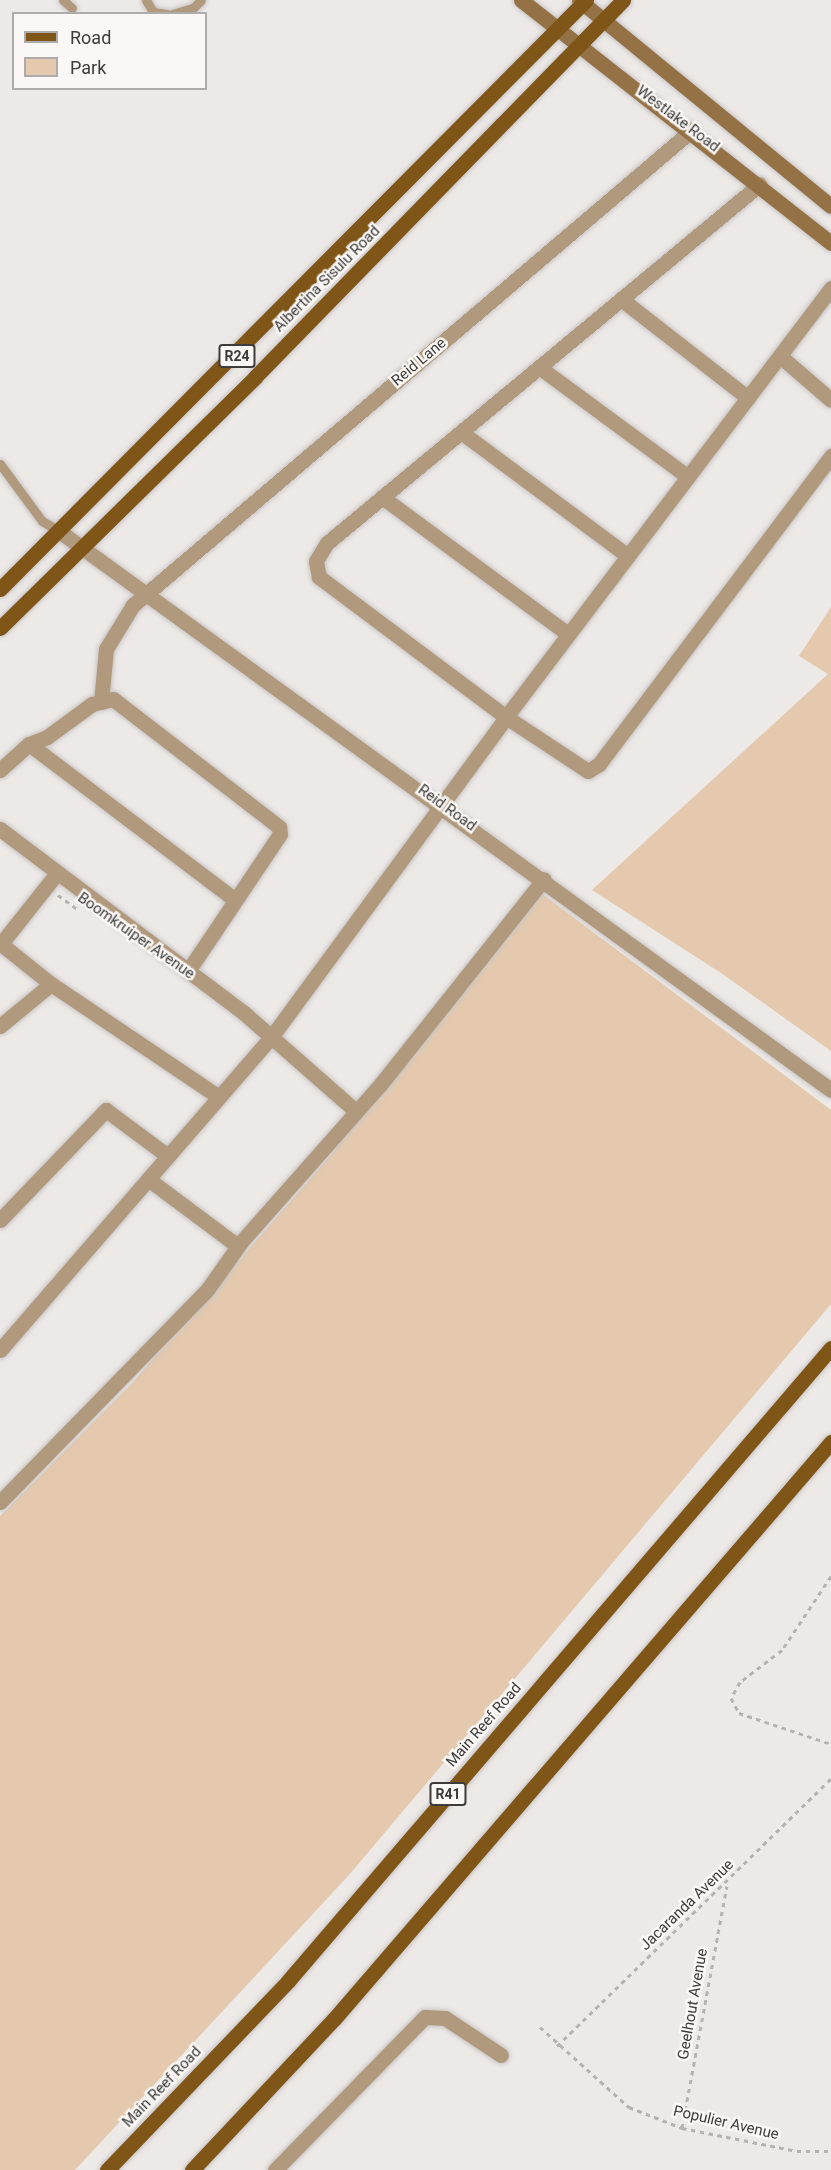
<!DOCTYPE html>
<html>
<head>
<meta charset="utf-8">
<style>
  body { margin:0 }
  #map { position:relative; width:831px; height:2170px; overflow:hidden; background:#ece9e7; font-family:Roboto,sans-serif }
  div>[style] { position:absolute }
  .green>* { inset:0; background:#e5c9ae }
  .path>* { height:3px; margin-top:-1.5px; transform-origin:0; background:repeating-linear-gradient(90deg,#b5b2b1 0 4.5px,transparent 0 9px) }
  .roads { filter:drop-shadow(0 0 2px #c9c6c5) drop-shadow(0 0 2px #c9c6c5) }
  .service>* { height:9px; margin:-4.5px; padding:0 4.5px; transform-origin:4.5px; border-radius:4.5px; background:#b1997d }
  .minor>* { height:15px; margin:-7.5px; padding:0 7.5px; transform-origin:7.5px; border-radius:7.5px; background:#b1997d }
  .tertiary>* { height:15px; margin:-7.5px; padding:0 7.5px; transform-origin:7.5px; border-radius:7.5px; background:#b1997d }
  .secondary>* { height:15px; margin:-7.5px; padding:0 7.5px; transform-origin:7.5px; border-radius:7.5px; background:#957246 }
  .primary>* { height:15px; margin:-7.5px; padding:0 7.5px; transform-origin:7.5px; border-radius:7.5px; background:#7f5518 }
  span { translate:-50% -50%; white-space:nowrap; text-align:center; line-height:1.15; -webkit-text-stroke:5px #faf7f4; paint-order:stroke }
  .shield-label span { padding:2px 4px; background:#faf7f4; border:2px solid; border-radius:4px; -webkit-text-stroke-width:0 }
  .shield-label { font-size:14px; color:#3d3c3b; font-weight:700 }
  .street-label { font-size:15px; color:#3d3c3b }
  .legend { position:absolute; left:12px; top:12px; width:195px; height:78px; box-sizing:border-box; background:#faf7f4; border:2px solid #aeacaa; margin:0; padding:8px 10px; list-style:none; font-size:18px; color:#3d3c3b }
  .legend li { display:flex; align-items:center; gap:12px; height:30px }
  .legend b { width:30px; border:2px solid #aeacaa }
</style>
</head>
<body>
<div id="map">
  <div class="green">
    <i style="clip-path:polygon(831px 607px,831px 1051px,721px 973px,592px 890px,828px 674px,799px 656px)"></i>
    <i style="clip-path:polygon(537px 890px,831px 1110px,831px 1304px,349px 1875px,75px 2170px,0 2170px,0 1516px,132px 1383px,328px 1158px)"></i>
  </div>
  <div class="path">
    <i style="left:58px;top:895px;width:24px;rotate:36deg"></i>
    <i style="left:831px;top:1576px;width:89px;rotate:123.5deg"></i>
    <i style="left:782px;top:1650px;width:53px;rotate:142.7deg"></i>
    <i style="left:740px;top:1682px;width:18px;rotate:119deg"></i>
    <i style="left:731px;top:1698px;width:17px;rotate:62deg"></i>
    <i style="left:739px;top:1713px;width:97px;rotate:18.6deg"></i>
    <i style="left:540px;top:2027px;width:120px;rotate:42deg"></i>
    <i style="left:629px;top:2107px;width:57px;rotate:21.6deg"></i>
    <i style="left:682px;top:2128px;width:117px;rotate:11.3deg"></i>
    <i style="left:797px;top:2151px;width:34px"></i>
    <i style="left:557px;top:2046px;width:383px;rotate:-44.3deg"></i>
    <i style="left:682px;top:2128px;width:246px;rotate:-79.5deg"></i>
  </div>
  <div class="roads">
    <div class="service">
      <i style="left:63px;top:0;width:12px;rotate:42deg"></i>
      <i style="left:146px;top:0;width:14px;rotate:60deg"></i>
      <i style="left:153px;top:12px;width:14px;rotate:8deg"></i>
      <i style="left:172px;top:14px;width:22px;rotate:-16deg"></i>
      <i style="left:193px;top:8px;width:11px;rotate:-45deg"></i>
      <i style="left:0;top:464px;width:71px;rotate:53.6deg"></i>
      <i style="left:42px;top:521px;width:20px;rotate:30deg"></i>
    </div>
    <div class="minor">
      <i style="left:831px;top:288px;width:538px;rotate:127.15deg"></i>
      <i style="left:506px;top:717px;width:98px;rotate:33.4deg"></i>
      <i style="left:588px;top:771px;width:13px;rotate:-32deg"></i>
      <i style="left:599px;top:764px;width:386px;rotate:-53deg"></i>
      <i style="left:621px;top:299px;width:161px;rotate:37.9deg"></i>
      <i style="left:780px;top:356px;width:67px;rotate:40.8deg"></i>
      <i style="left:539px;top:367px;width:185px;rotate:36.4deg"></i>
      <i style="left:461px;top:432px;width:208px;rotate:36.6deg"></i>
      <i style="left:382px;top:497px;width:231px;rotate:36.4deg"></i>
      <i style="left:101px;top:702px;width:53px;rotate:-84.6deg"></i>
      <i style="left:106px;top:649px;width:52px;rotate:-58.5deg"></i>
      <i style="left:133px;top:605px;width:16px;rotate:-40deg"></i>
      <i style="left:29px;top:744px;width:257px;rotate:37.1deg"></i>
      <i style="left:0;top:770px;width:39px;rotate:-42deg"></i>
      <i style="left:29px;top:744px;width:19px;rotate:-21deg"></i>
      <i style="left:47px;top:737px;width:56px;rotate:-36.3deg"></i>
      <i style="left:92px;top:704px;width:22px;rotate:-13deg"></i>
      <i style="left:113px;top:699px;width:210px;rotate:37.6deg"></i>
      <i style="left:279px;top:827px;width:7px;rotate:82deg"></i>
      <i style="left:280px;top:834px;width:165px;rotate:123.9deg"></i>
      <i style="left:0;top:829px;width:306px;rotate:37deg"></i>
      <i style="left:244px;top:1013px;width:142px;rotate:41.3deg"></i>
      <i style="left:1px;top:944px;width:64px;rotate:38.7deg"></i>
      <i style="left:51px;top:984px;width:202px;rotate:33.9deg"></i>
      <i style="left:0;top:945px;width:92px;rotate:-51.6deg"></i>
      <i style="left:0;top:1026px;width:66px;rotate:-39.5deg"></i>
      <i style="left:148px;top:1179px;width:112px;rotate:36.7deg"></i>
      <i style="left:0;top:1220px;width:153px;rotate:-46.1deg"></i>
      <i style="left:106px;top:1110px;width:77px;rotate:36.6deg"></i>
      <i style="left:0;top:1350px;width:415px;rotate:-49.1deg"></i>
      <i style="left:272px;top:1036px;width:396px;rotate:-53.7deg"></i>
      <i style="left:506px;top:717px;width:234px;rotate:-143.2deg"></i>
      <i style="left:319px;top:577px;width:16px;rotate:-101deg"></i>
      <i style="left:316px;top:561px;width:21px;rotate:-59deg"></i>
      <i style="left:327px;top:543px;width:562px;rotate:-39.66deg"></i>
      <i style="left:0;top:1502px;width:296px;rotate:-45.7deg"></i>
      <i style="left:207px;top:1290px;width:59px;rotate:-54.7deg"></i>
      <i style="left:241px;top:1242px;width:210px;rotate:-48.5deg"></i>
      <i style="left:380px;top:1085px;width:263px;rotate:-51.5deg"></i>
      <i style="left:275px;top:2170px;width:214px;rotate:-45.6deg"></i>
      <i style="left:425px;top:2017px;width:20px;rotate:3deg"></i>
      <i style="left:445px;top:2018px;width:67px;rotate:33.5deg"></i>
    </div>
    <div class="tertiary">
      <i style="left:59px;top:531px;width:953px;rotate:35.91deg"></i>
      <i style="left:145px;top:595px;width:718px;rotate:-40.37deg"></i>
    </div>
    <div class="secondary">
      <i style="left:521px;top:0;width:394px;rotate:38.1deg"></i>
      <i style="left:579px;top:0;width:325px;rotate:39.3deg"></i>
    </div>
    <div class="primary">
      <i style="left:0;top:589px;width:831px;rotate:-45.15deg"></i>
      <i style="left:0;top:628px;width:358px;rotate:-44.5deg"></i>
      <i style="left:255px;top:377px;width:527px;rotate:-45.69deg"></i>
      <i style="left:107px;top:2170px;width:262px;rotate:-46.2deg"></i>
      <i style="left:288px;top:1981px;width:834px;rotate:-49.38deg"></i>
      <i style="left:192px;top:2170px;width:207px;rotate:-46.8deg"></i>
      <i style="left:334px;top:2019px;width:762px;rotate:-49.26deg"></i>
    </div>
  </div>
  <div class="shield-label">
    <span style="left:237px;top:356px">R24</span>
    <span style="left:448px;top:1794px">R41</span>
  </div>
  <div class="street-label">
    <span style="left:678px;top:119px;rotate:37deg">Westlake Road</span>
    <span style="left:327px;top:279px;rotate:-45deg">Albertina Sisulu Road</span>
    <span style="left:419px;top:362px;rotate:-40deg">Reid Lane</span>
    <span style="left:447px;top:808px;rotate:36deg">Reid Road</span>
    <span style="left:136px;top:936px;rotate:35deg">Boomkruiper Avenue</span>
    <span style="left:484px;top:1725px;rotate:-49deg">Main Reef Road</span>
    <span style="left:687px;top:1905px;rotate:-44deg">Jacaranda Avenue</span>
    <span style="left:693px;top:2004px;rotate:-80deg">Geelhout Avenue</span>
    <span style="left:162px;top:2087px;rotate:-46deg">Main Reef Road</span>
    <span style="left:726px;top:2123px;rotate:13deg">Populier Avenue</span>
  </div>
  <ul class="legend">
  <li><b style="height:8px;background:#7f5518"></b>Road</li>
  <li><b style="height:16px;background:#e5c9ae"></b>Park</li>
  </ul>
</div>
</body>
</html>
